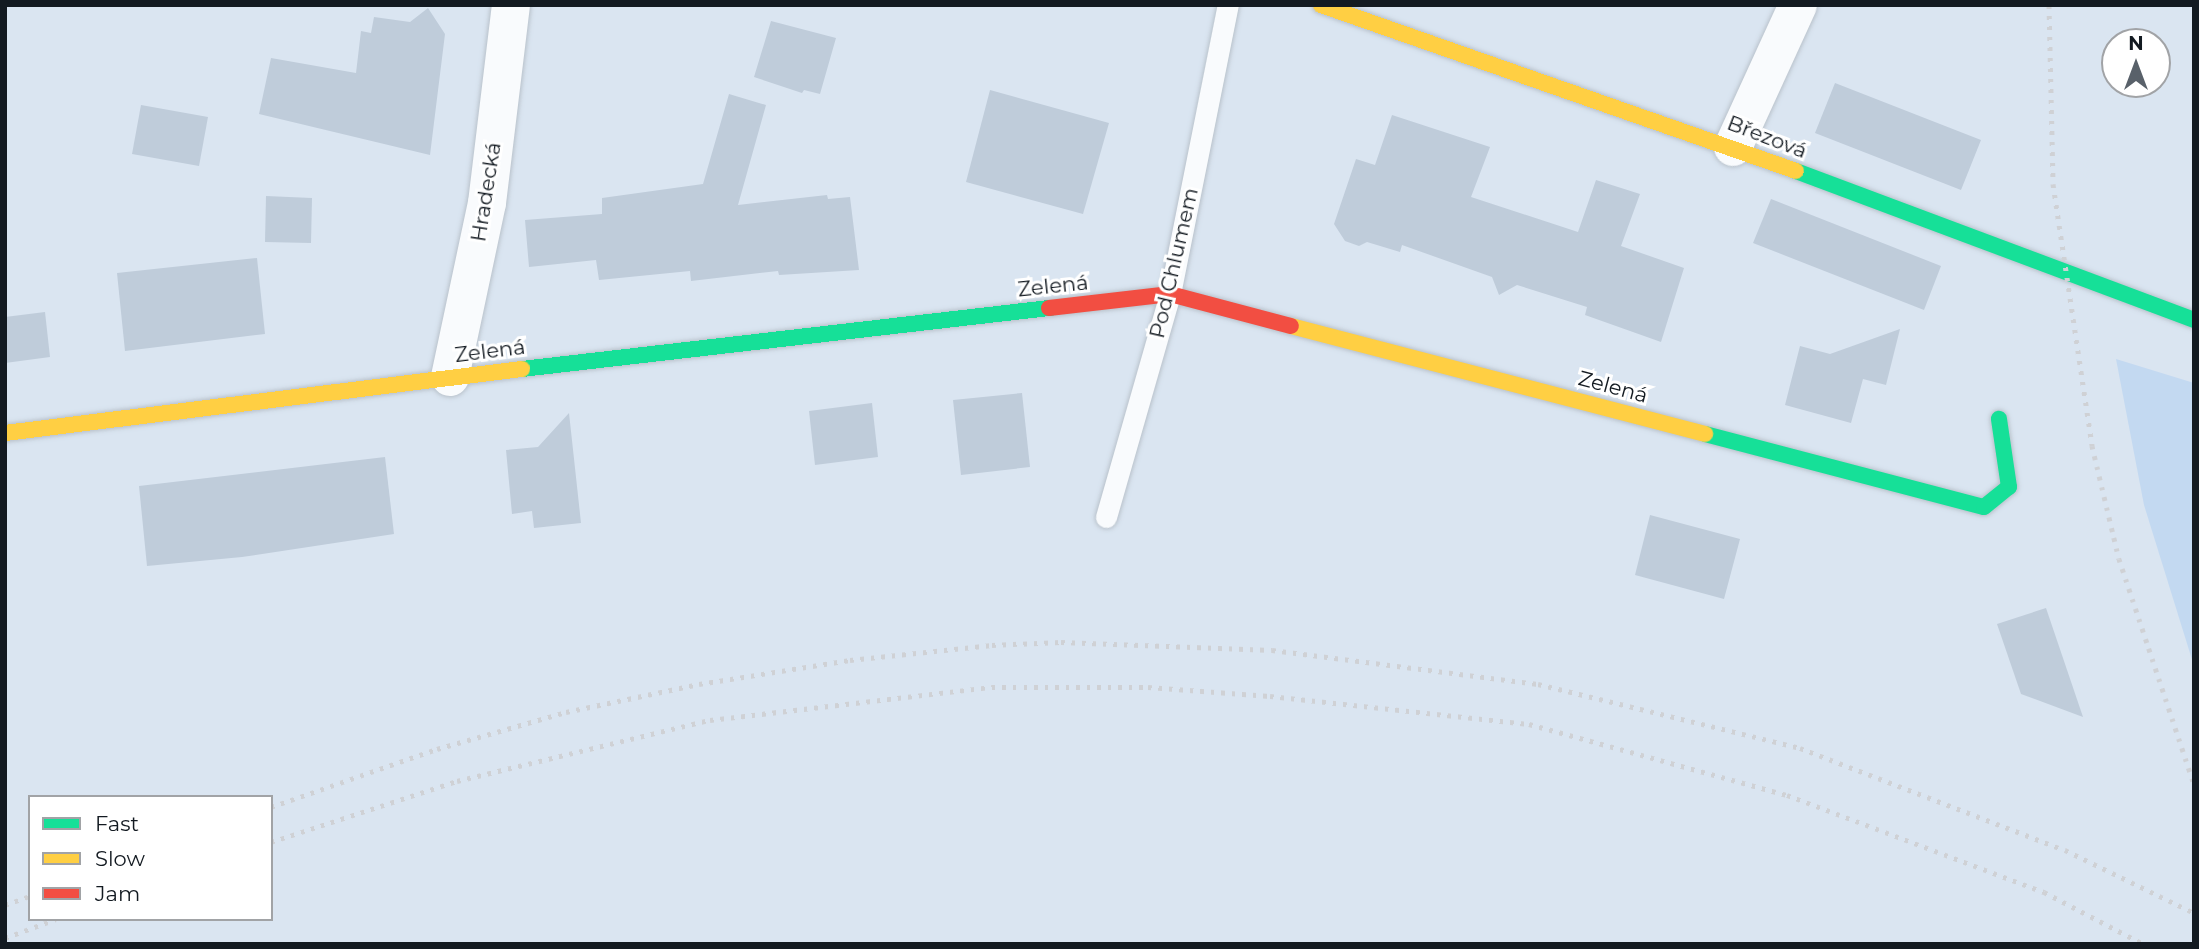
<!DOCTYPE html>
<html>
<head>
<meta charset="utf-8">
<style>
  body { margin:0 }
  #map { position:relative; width:2199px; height:949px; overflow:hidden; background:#dae5f1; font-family:Montserrat,sans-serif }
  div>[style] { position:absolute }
  .green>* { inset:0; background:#c3d9f1 }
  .building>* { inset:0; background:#bfccda }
  .roads { filter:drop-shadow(0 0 2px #b9c2cb) drop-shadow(0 0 2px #b9c2cb) }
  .lane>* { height:21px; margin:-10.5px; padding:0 10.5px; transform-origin:10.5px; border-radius:10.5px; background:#f9fbfd }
  .street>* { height:38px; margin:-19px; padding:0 19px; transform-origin:19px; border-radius:19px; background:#f9fbfd }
  .fast>* { height:16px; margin:-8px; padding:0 8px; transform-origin:8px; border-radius:8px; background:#16e098 }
  .slow>* { height:16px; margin:-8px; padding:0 8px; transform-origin:8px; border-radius:8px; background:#ffcf43 }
  .jam>* { height:16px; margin:-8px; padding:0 8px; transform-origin:8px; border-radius:8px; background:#f24e42 }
  .rail>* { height:5px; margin-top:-2.5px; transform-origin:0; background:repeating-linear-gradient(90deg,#cfd1d5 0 3.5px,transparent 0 10.5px) }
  span { translate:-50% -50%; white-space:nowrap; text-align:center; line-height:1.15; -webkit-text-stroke:6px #fff; paint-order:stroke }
  .street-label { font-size:21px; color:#131a21 }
  .frame { position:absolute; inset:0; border:7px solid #131a21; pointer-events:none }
  .legend { position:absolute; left:28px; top:795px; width:245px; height:126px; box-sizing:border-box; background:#fff; border:2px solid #a1a3a6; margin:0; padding:9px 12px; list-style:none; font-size:21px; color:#131a21 }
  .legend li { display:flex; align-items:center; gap:14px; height:35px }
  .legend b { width:35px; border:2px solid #a1a3a6 }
  .north { position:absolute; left:2101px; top:28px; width:70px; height:70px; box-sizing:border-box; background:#fff; border:2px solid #a1a3a6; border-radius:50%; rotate:0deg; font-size:19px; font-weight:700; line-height:28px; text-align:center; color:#131a21 }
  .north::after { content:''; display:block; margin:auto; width:24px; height:32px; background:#59616a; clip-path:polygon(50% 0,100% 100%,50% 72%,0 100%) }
</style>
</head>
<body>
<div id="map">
  <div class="green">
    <i style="clip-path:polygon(2116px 359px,2194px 383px,2194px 666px,2144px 505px)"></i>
  </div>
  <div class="building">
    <i style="clip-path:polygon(428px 8px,445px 34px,430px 155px,259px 114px,271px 58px,356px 73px,361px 31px,371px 33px,374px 17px,410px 22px)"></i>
    <i style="clip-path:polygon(771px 21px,836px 38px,820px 94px,804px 90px,802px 93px,754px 77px)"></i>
    <i style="clip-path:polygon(1835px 83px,1981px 140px,1961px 190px,1815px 133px)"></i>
    <i style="clip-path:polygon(990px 90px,1109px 123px,1083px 214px,966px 182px)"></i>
    <i style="clip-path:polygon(729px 94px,766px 105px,738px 205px,827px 195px,828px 199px,850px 197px,859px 270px,779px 275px,778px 271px,691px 281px,690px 271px,599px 280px,596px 260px,529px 267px,525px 220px,602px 214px,602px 198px,703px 184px)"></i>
    <i style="clip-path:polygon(141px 105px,208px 117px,199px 166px,132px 154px)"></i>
    <i style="clip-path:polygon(1392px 115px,1490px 147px,1471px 197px,1578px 232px,1596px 180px,1640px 194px,1621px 246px,1684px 268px,1661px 342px,1585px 315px,1587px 307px,1517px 285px,1499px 295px,1492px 277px,1402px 245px,1400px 252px,1367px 242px,1359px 246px,1345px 241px,1334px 224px,1356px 159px,1375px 165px)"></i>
    <i style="clip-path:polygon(266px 196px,312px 198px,311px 243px,265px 242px)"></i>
    <i style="clip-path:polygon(1771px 199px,1941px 266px,1924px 310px,1753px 243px)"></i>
    <i style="clip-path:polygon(257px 258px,265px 334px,125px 351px,117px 273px)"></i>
    <i style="clip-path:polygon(45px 312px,50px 357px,5px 363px,5px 317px)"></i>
    <i style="clip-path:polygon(1900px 329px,1886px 385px,1863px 379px,1851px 423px,1785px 405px,1800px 346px,1830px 354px)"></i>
    <i style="clip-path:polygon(1022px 393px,1030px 467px,961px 475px,953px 400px)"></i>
    <i style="clip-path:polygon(872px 403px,878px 457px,815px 465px,809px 411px)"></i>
    <i style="clip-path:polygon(569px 413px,581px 523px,534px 528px,532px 511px,512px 514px,506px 450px,538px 447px)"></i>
    <i style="clip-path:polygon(385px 457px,394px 534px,242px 557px,147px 566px,139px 486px)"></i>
    <i style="clip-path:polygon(1650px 515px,1740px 539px,1724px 599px,1635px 575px)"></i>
    <i style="clip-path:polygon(2046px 608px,2083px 717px,2021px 694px,1997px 624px)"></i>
  </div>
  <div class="roads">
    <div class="lane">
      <i style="left:1106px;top:517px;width:232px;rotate:-74deg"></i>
      <i style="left:1170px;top:294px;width:295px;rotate:-78.7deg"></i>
    </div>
    <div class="street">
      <i style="left:1733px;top:147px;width:156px;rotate:-65.4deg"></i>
      <i style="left:450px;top:377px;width:178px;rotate:-78deg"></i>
      <i style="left:487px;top:203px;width:199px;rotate:-83.1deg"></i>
    </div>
    <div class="fast">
      <i style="left:1796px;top:171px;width:425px;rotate:20.5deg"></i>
      <i style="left:522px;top:369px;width:531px;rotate:-6.6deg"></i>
      <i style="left:1705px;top:434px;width:288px;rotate:14.7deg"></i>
      <i style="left:1984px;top:507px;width:32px;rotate:-39deg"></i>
      <i style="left:2009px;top:487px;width:69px;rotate:-98.4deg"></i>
    </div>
    <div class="slow">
      <i style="left:1321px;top:5px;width:503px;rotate:19.26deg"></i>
      <i style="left:1291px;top:326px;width:428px;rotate:14.6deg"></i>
      <i style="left:5px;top:433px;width:521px;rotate:-7.06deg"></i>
    </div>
    <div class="jam">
      <i style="left:1049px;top:308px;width:122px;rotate:-6.6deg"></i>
      <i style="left:1170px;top:294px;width:125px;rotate:14.8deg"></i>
    </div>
  </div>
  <div class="rail">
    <i style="left:2049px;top:5px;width:179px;rotate:88.7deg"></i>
    <i style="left:2053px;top:184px;width:265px;rotate:81.5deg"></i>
    <i style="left:2092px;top:446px;width:116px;rotate:76.6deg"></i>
    <i style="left:2119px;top:559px;width:237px;rotate:71.6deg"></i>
    <i style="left:271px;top:807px;width:176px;rotate:-19.3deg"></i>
    <i style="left:437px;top:749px;width:134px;rotate:-16deg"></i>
    <i style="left:566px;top:712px;width:136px;rotate:-11.9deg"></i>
    <i style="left:699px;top:684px;width:153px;rotate:-9deg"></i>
    <i style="left:850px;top:660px;width:143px;rotate:-6deg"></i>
    <i style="left:992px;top:645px;width:69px;rotate:-2.5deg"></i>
    <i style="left:1061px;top:642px;width:211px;rotate:2.2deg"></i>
    <i style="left:1272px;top:650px;width:268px;rotate:7.3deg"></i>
    <i style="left:1538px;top:684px;width:270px;rotate:13.7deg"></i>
    <i style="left:1800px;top:748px;width:284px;rotate:21.1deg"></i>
    <i style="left:2065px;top:850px;width:144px;rotate:26deg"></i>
    <i style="left:271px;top:842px;width:196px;rotate:-18.2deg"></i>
    <i style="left:457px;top:781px;width:260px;rotate:-13.6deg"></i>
    <i style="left:710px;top:720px;width:284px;rotate:-6.7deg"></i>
    <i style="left:992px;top:687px;width:156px"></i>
    <i style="left:1148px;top:687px;width:122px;rotate:4.2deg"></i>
    <i style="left:1270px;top:696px;width:261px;rotate:6.2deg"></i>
    <i style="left:1529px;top:724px;width:268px;rotate:15.4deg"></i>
    <i style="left:1787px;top:795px;width:275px;rotate:20.7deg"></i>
    <i style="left:2044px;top:892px;width:112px;rotate:27.7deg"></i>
    <i style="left:5px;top:905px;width:27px;rotate:-20deg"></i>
    <i style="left:5px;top:938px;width:54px;rotate:-20.4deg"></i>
  </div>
  <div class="street-label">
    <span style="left:1767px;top:137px;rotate:21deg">Březová</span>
    <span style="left:486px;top:192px;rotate:-81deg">Hradecká</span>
    <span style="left:1174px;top:263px;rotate:-77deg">Pod Chlumem</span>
    <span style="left:1053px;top:286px;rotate:-6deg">Zelená</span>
    <span style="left:490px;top:351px;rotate:-7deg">Zelená</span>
    <span style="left:1613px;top:387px;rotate:15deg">Zelená</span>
  </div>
  <div class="frame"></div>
  <ul class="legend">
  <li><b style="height:9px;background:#16e098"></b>Fast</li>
  <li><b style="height:9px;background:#ffcf43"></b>Slow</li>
  <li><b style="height:9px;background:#f24e42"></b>Jam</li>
  </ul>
  <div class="north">N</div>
</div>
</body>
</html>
